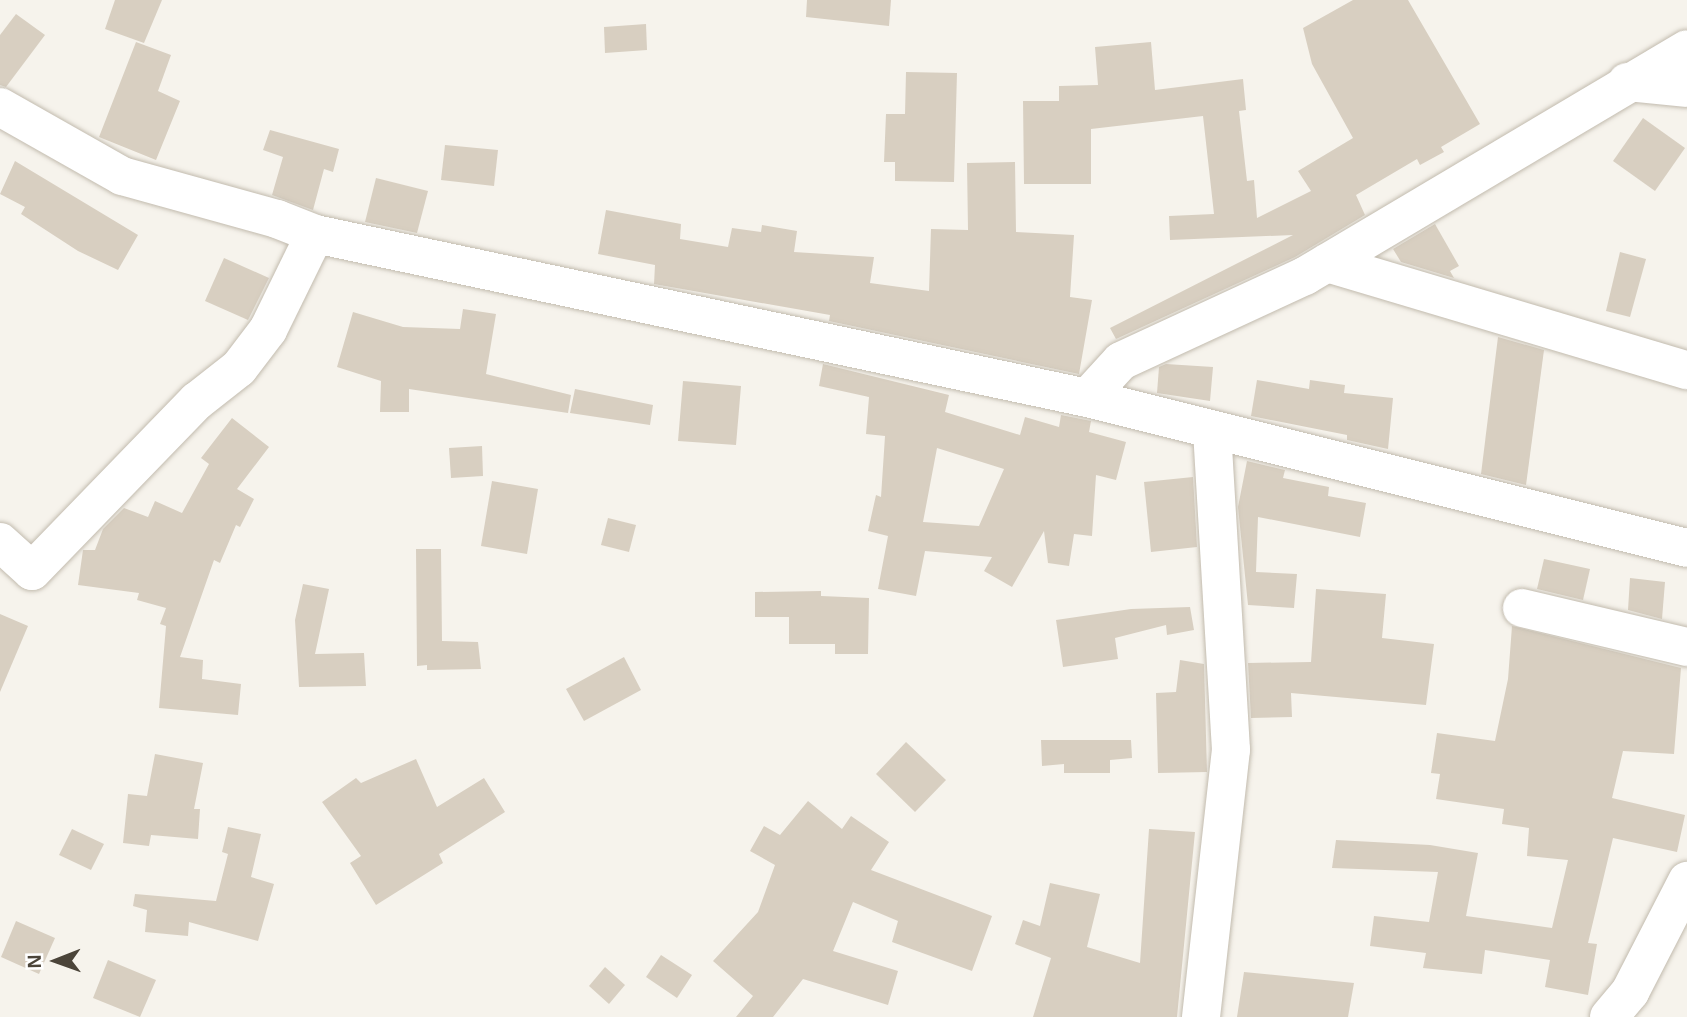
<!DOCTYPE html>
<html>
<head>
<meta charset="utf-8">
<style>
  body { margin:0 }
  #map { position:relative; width:1687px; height:1017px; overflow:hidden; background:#f6f3ec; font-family:Helvetica,sans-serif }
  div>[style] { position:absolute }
  .building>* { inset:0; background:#d8cfc1 }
  .roads { filter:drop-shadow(0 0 2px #c2bbae) drop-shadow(0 0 2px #c2bbae) }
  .minor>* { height:38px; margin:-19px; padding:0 19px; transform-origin:19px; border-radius:19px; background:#fff }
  span { translate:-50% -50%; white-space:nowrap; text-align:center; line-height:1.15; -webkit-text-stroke:6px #fff; paint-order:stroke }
  .north { position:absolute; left:21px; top:926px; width:70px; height:70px; -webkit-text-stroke:5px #fff; paint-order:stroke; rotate:269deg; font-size:19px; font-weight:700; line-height:28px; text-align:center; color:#4b4439 }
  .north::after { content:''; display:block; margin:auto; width:24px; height:32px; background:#4b4439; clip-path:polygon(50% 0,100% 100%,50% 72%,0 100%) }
</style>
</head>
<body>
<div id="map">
  <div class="building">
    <i style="clip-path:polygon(115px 0,162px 0,144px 43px,105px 29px)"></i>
    <i style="clip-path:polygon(807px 0,891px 0,889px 26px,806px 17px)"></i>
    <i style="clip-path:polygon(1353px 0,1408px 0,1480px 124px,1441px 147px,1444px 152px,1420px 165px,1417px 159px,1356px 195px,1365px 215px,1295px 257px,1116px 339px,1110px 328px,1293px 235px,1170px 240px,1169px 216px,1214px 214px,1203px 116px,1091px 129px,1091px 184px,1024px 184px,1023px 101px,1059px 101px,1059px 86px,1098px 85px,1095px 47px,1151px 42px,1155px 90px,1243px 79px,1246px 110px,1239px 111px,1247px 181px,1254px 180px,1257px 218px,1311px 191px,1298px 171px,1353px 138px,1312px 64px,1303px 28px)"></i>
    <i style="clip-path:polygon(16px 14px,45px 35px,6px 87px,0 85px,0 35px)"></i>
    <i style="clip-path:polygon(646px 24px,647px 50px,605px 53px,604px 27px)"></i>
    <i style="clip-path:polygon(136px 42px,171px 55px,158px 91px,180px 101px,156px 160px,99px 137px)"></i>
    <i style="clip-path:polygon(906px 72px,957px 73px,954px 182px,895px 181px,895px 162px,884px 162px,886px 114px,905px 114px)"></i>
    <i style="clip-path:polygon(1643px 118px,1685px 148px,1655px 191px,1613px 161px)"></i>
    <i style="clip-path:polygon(270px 130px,339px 149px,333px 172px,324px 169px,313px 210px,272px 195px,283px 157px,263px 150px)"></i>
    <i style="clip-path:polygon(445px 145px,498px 150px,494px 186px,441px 180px)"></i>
    <i style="clip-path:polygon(15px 161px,138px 235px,118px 270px,78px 251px,21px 214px,25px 207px,0 194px)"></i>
    <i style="clip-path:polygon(1015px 162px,1016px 232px,1074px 235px,1070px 297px,1092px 300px,1079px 374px,829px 321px,830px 315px,654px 284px,655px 265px,598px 254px,606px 210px,681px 224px,680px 239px,728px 247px,732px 228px,761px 232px,762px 225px,797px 231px,794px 252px,874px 257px,870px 283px,929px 291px,931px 229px,968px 230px,967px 163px)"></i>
    <i style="clip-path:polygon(376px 178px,428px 191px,417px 233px,365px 222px)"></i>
    <i style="clip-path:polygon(1435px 224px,1459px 266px,1450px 271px,1454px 278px,1401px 262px,1393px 249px)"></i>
    <i style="clip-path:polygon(1620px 252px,1646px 259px,1630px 317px,1606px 311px)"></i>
    <i style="clip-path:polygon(224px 258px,269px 278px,248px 320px,205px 301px)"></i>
    <i style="clip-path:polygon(463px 309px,496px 314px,486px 374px,571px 395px,568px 413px,409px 389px,409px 412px,380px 412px,381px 381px,337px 367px,353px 312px,403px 327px,460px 329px)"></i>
    <i style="clip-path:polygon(1498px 337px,1544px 350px,1526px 485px,1481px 474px)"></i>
    <i style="clip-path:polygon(evenodd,823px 364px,949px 395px,945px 412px,1020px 435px,1025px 417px,1059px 427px,1061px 415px,1091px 421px,1089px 432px,1126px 442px,1116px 480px,1096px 475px,1092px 536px,1074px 534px,1069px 566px,1048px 563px,1044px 531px,1012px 587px,984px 571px,992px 557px,925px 551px,916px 596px,878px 589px,888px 536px,868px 531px,876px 495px,881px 497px,885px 436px,866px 434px,869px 397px,819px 386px,823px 364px,937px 448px,1004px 469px,979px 526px,923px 522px,937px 448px)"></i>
    <i style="clip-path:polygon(1166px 364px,1213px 367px,1210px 401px,1157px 393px,1159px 367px)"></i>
    <i style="clip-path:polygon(1257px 380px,1309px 389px,1310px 380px,1345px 385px,1344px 393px,1393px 398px,1388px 449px,1347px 440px,1347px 435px,1251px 416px)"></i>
    <i style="clip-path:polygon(683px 381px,741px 386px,736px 445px,678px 441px)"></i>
    <i style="clip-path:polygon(575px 389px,653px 405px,650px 425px,570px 413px)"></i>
    <i style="clip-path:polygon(232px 418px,269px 447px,237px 489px,254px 499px,240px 527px,236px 525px,220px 563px,214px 560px,180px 657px,203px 660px,202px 679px,241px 684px,238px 715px,159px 708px,166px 626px,160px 624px,166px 608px,137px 600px,139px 593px,78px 585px,83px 550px,95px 550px,103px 529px,124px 508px,148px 517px,155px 501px,182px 513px,209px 464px,201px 458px)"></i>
    <i style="clip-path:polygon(482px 446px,483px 476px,451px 478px,449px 448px)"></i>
    <i style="clip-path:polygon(1247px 461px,1285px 470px,1283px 478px,1329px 487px,1328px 496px,1366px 503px,1360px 537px,1258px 517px,1256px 572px,1297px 574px,1294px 608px,1248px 605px,1238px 507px)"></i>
    <i style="clip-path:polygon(1193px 477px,1197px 547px,1151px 552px,1144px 482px)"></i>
    <i style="clip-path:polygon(492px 481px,538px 489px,527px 554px,481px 546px)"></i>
    <i style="clip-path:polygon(608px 518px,636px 525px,629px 552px,601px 545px)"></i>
    <i style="clip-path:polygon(416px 549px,441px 549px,442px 641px,478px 642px,481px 669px,427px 670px,427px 665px,417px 666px)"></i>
    <i style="clip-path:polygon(1544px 559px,1590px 569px,1583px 600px,1537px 589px)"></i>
    <i style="clip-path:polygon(1630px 578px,1665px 582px,1662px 619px,1628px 610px)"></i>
    <i style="clip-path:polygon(303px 584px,329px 589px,315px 654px,364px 653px,366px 686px,299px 687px,295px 620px)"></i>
    <i style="clip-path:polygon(1316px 589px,1386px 594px,1382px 638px,1434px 644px,1426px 705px,1291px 693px,1292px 717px,1251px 718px,1248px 663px,1311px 662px)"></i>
    <i style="clip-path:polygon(821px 591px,821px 596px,869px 598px,868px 654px,835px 654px,835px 644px,789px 644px,789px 617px,755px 617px,755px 592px)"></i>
    <i style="clip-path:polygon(1190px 607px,1194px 630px,1167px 635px,1166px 625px,1115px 638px,1118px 659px,1063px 667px,1056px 620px,1131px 609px)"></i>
    <i style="clip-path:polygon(0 614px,28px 626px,0 692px)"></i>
    <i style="clip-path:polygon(1512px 626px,1681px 668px,1674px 754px,1623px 751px,1612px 798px,1685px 815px,1677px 852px,1613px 838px,1588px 943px,1597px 944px,1588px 995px,1545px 987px,1550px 960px,1485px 950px,1482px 974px,1423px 968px,1426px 953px,1370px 946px,1374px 916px,1429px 922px,1438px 872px,1332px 868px,1336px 840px,1430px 845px,1478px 853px,1466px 916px,1552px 928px,1568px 860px,1527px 856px,1529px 828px,1502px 824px,1504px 809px,1436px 799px,1440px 774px,1431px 773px,1437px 733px,1495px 741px,1508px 679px)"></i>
    <i style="clip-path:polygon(624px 657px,641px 690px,584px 721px,566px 689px)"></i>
    <i style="clip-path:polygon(1180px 660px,1204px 664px,1207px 772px,1158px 773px,1156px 693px,1176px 692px)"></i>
    <i style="clip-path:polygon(1041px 740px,1131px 740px,1132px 758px,1110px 760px,1110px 773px,1064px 773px,1064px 764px,1042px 766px)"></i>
    <i style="clip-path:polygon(906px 742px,946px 780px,915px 812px,876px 774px)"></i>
    <i style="clip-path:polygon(155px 754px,203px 763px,194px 809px,200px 809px,198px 839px,151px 835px,149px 846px,123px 843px,128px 794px,147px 796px)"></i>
    <i style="clip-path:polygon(416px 759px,437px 807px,484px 778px,505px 812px,439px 854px,443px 863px,376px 905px,350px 863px,361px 856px,322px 802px,356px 778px,361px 783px)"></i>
    <i style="clip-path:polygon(808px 801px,842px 829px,851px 816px,889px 842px,871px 870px,992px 916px,972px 971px,892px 942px,898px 921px,853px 902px,833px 951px,898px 971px,888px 1005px,803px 979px,773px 1017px,736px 1017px,753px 996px,713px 961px,758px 912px,775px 865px,750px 851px,764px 826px,780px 835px)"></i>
    <i style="clip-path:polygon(228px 827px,261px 834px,251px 877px,274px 884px,258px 941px,189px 922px,188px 936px,145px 932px,147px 910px,133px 906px,135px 894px,216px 901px,228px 854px,222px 852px)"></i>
    <i style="clip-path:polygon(72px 829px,104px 844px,91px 870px,59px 855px)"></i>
    <i style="clip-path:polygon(1149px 829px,1195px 832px,1177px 1017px,1033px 1017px,1051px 958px,1015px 944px,1023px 920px,1040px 926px,1050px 883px,1100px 894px,1087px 947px,1140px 963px)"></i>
    <i style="clip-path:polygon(16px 921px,55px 938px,39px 974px,1px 957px)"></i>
    <i style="clip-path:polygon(661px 955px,692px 975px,677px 998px,646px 977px)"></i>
    <i style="clip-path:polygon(108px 960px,156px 980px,140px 1017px,93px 998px)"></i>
    <i style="clip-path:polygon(605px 967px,625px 985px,609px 1004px,589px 986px)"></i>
    <i style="clip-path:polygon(1244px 972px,1354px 983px,1348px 1017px,1237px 1017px)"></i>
  </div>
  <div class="roads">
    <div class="minor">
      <i style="left:1627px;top:82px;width:60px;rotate:5.7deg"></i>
      <i style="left:0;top:107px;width:140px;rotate:29.5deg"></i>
      <i style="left:122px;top:176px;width:161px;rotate:15.5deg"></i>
      <i style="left:277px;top:219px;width:41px;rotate:21.5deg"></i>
      <i style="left:315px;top:234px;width:789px;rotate:11.99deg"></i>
      <i style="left:1087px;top:398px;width:618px;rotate:14.04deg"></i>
      <i style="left:1327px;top:263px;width:376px;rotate:16.6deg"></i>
      <i style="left:1087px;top:398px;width:50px;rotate:-47.4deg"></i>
      <i style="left:1121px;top:361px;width:203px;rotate:-24.8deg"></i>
      <i style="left:1305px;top:276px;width:444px;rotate:-30.7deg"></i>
      <i style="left:0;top:542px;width:43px;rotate:42.2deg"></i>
      <i style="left:32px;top:571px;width:237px;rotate:-45.9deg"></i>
      <i style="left:197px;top:401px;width:53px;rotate:-38.2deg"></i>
      <i style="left:239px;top:368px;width:48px;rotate:-52.7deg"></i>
      <i style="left:268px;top:330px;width:107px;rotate:-63.9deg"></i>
      <i style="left:1522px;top:608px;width:170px;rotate:13.3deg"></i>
      <i style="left:1201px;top:1017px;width:269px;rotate:-83.6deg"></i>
      <i style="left:1231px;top:750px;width:319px;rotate:-93.4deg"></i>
      <i style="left:1609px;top:1017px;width:33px;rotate:-50deg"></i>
      <i style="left:1630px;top:992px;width:125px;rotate:-62.8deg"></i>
    </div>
  </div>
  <div class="north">N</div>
</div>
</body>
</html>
